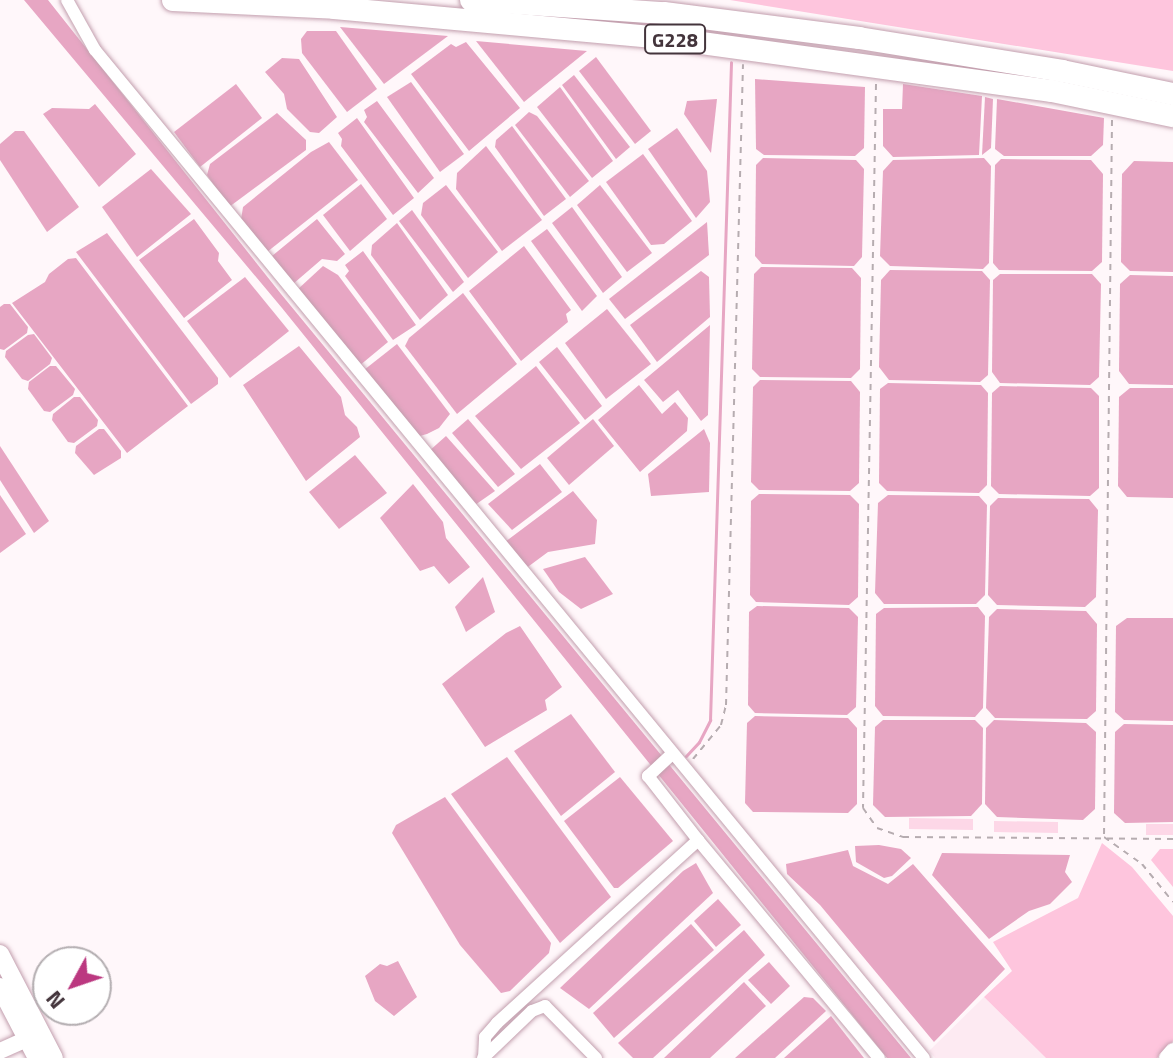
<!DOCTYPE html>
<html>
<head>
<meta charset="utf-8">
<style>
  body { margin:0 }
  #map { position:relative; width:1173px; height:1058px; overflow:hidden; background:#fff7fa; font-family:"Titillium Web",sans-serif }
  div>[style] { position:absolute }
  .built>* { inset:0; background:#fdeaf2 }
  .green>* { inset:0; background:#fec5dd }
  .water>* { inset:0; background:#e7a6c3 }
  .stream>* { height:3px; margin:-1.5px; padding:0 1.5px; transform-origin:1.5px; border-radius:1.5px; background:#e7a6c3 }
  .building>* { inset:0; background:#fdd7e7 }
  .path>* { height:2px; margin-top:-1px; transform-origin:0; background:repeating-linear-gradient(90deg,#b6acb0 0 6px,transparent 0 12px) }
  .roads { filter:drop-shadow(0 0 2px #c39fae) drop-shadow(0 0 2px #c39fae) }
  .street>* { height:12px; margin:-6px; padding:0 6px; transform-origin:6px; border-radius:6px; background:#fff }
  .secondary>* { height:16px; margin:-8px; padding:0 8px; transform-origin:8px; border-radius:8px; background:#fff }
  .primary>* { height:18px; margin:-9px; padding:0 9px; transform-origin:9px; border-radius:9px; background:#fff }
  .highway>* { height:22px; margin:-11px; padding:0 11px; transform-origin:11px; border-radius:11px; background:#fff }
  span { translate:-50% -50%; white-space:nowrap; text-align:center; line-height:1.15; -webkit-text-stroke:7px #fff; paint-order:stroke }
  .shield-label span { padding:2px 6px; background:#fff; border:2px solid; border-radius:6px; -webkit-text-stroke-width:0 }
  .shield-label { font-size:20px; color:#44353c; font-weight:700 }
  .north { position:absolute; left:32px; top:946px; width:80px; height:80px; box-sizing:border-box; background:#fff; border:2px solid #b4aeb1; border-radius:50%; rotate:230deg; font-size:22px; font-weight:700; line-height:32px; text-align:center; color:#44353c }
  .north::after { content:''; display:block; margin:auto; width:28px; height:36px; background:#bb3880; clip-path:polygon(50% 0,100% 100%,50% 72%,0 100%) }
</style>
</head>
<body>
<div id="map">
  <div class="built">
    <i style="clip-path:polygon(984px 997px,1046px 1058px,935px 1058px,929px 1051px)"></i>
  </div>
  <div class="green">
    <i style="clip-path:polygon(730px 0,1173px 0,1173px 71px)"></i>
    <i style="clip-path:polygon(1102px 843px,1132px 867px,1173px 916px,1173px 1041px,1157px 1058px,1046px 1058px,984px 997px,1012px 971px,993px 942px,1078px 898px)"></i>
    <i style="clip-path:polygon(1160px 849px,1173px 849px,1173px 887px,1151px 860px)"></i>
  </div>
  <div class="water">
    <i style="clip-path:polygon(24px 0,48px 0,281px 294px,911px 1058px,887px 1058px,282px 308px)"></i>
    <i style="clip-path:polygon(340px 27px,448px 36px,384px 84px)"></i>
    <i style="clip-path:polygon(307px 31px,336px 31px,377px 89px,347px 112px,302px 53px,301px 39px)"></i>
    <i style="clip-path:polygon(476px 41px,587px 51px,524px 102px)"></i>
    <i style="clip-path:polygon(466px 42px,520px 108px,469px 151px,411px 74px,451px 44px,456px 47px)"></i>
    <i style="clip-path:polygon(596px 57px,651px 131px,635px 144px,579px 71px)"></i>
    <i style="clip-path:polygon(282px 58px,299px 59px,337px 117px,319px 133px,310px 132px,287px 109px,284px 94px,265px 72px)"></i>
    <i style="clip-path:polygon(574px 75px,630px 147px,616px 159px,562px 85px)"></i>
    <i style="clip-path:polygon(755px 79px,865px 87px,864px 148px,855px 156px,764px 155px,756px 149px)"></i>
    <i style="clip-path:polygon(411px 82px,464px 154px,440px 172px,387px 97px)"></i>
    <i style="clip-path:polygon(236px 84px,262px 118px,200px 167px,174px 132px)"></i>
    <i style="clip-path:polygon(903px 84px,982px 96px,979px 155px,893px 157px,883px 146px,883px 109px,902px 109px)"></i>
    <i style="clip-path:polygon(560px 87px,613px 161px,592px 178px,537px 107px)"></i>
    <i style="clip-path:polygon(985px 97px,993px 99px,991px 148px,982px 155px)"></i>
    <i style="clip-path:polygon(717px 99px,711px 153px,684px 114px,687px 101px)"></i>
    <i style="clip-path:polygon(997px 99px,1104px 118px,1103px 145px,1091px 156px,1004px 156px,995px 149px)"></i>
    <i style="clip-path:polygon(377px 101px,434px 178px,418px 193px,364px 122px,367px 117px,364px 110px)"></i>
    <i style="clip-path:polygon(95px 104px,136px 154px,99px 187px,43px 114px,52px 108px,89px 109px)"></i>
    <i style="clip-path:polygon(529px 112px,537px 116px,589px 181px,570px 197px,515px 125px)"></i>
    <i style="clip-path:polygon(277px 113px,306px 140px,306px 150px,229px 207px,207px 175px,210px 164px)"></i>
    <i style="clip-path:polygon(357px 118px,414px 198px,393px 215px,341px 146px,342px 139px,338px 133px)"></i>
    <i style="clip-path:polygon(512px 126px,566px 199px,544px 216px,495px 147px,496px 140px)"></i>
    <i style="clip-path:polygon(677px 128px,707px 171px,710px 202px,696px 218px,648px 149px)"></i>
    <i style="clip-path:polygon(15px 131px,24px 131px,79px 207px,47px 232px,0 160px,0 144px)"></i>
    <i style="clip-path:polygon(329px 142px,358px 180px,267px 252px,241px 220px,243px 207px,311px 152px)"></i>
    <i style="clip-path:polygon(486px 146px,542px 220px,502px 251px,456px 189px,457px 173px)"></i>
    <i style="clip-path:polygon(643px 154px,692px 221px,664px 244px,651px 245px,606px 182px)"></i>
    <i style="clip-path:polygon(763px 158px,856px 160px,864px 169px,862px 257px,854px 266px,762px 264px,755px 256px,756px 165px)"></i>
    <i style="clip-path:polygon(984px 158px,991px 166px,989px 263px,983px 269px,890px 266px,880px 256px,883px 171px,893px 160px)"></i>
    <i style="clip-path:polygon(1001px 159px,1091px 160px,1103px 174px,1102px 262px,1092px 271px,999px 270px,993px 263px,995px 165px)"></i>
    <i style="clip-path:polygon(1134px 161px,1173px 162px,1173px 272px,1130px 271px,1121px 262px,1122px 174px)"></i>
    <i style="clip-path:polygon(151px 169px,191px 214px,137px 257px,102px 207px)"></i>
    <i style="clip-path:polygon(361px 184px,387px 219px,350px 251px,323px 215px)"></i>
    <i style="clip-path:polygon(446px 185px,498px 252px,468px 278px,421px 215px,423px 203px)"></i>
    <i style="clip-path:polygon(600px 185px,652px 253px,627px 272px,577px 205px)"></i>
    <i style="clip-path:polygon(572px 207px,622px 277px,603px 293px,552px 223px)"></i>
    <i style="clip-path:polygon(412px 210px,464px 282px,453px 292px,399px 221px)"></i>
    <i style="clip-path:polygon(194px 219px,219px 253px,218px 261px,232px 280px,184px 318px,139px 260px)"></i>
    <i style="clip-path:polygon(317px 219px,345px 254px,337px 261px,322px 259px,293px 284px,272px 256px)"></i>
    <i style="clip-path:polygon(707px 222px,709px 255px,625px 319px,609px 299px)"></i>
    <i style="clip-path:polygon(397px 223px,448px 295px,420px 320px,371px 255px,372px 245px)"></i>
    <i style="clip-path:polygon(547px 229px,597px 296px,582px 311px,531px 241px)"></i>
    <i style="clip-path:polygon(107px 233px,218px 378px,218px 384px,191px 404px,76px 252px)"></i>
    <i style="clip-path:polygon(524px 246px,571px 310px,566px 314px,568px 322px,521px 361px,469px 291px)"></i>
    <i style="clip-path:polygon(363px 251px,416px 325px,393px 340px,345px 276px,349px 271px,345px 265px)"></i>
    <i style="clip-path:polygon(76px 258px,188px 406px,127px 453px,12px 303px,45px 282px,49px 274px,68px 259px)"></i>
    <i style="clip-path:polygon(323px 266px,338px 275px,388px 342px,359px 366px,297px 290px)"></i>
    <i style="clip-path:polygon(761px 267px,852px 268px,861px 278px,860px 369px,851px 378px,760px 377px,752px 369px,754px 274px)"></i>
    <i style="clip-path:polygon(890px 270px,982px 271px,990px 280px,988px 375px,980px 382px,889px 380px,879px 367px,881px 280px)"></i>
    <i style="clip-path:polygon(701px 271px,709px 277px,710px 317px,657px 362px,630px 325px)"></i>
    <i style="clip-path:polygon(1000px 274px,1092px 274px,1101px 284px,1099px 377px,1090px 385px,1000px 383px,992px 372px,993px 280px)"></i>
    <i style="clip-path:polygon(1130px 275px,1173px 276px,1173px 385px,1129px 384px,1119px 371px,1120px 284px)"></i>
    <i style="clip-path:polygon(245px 277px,289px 331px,230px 378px,187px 321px)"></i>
    <i style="clip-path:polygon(463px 293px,517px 364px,457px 414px,405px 346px,409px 338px)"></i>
    <i style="clip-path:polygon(4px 304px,10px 304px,28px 327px,27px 333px,4px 350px,0 349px,0 307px)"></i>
    <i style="clip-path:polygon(607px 309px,651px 364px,606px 399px,565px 343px)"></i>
    <i style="clip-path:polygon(710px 325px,708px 415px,701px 421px,678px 390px,663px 402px,644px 380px)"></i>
    <i style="clip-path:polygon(34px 334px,52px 358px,50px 364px,28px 381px,22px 379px,5px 357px,6px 351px,28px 335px)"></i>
    <i style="clip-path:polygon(397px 344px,450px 414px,439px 428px,427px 434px,416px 437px,364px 370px)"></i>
    <i style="clip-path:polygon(299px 346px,341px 397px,345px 415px,357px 427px,360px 437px,306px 481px,243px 385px)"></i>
    <i style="clip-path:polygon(557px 347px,602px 406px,585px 420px,539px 362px)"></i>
    <i style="clip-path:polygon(50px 366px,56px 366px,75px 389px,73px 395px,50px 412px,44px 411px,28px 389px,29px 382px)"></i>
    <i style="clip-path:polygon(536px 366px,580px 423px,521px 469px,475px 416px)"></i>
    <i style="clip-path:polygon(760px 380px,851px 381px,860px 392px,859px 483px,850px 491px,759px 490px,751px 482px,753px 387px)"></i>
    <i style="clip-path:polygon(888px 383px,981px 385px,988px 393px,987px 485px,979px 493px,887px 491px,879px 483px,880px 389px)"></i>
    <i style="clip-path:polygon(639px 385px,662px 414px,675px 402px,688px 418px,687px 431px,640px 472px,598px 420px)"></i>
    <i style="clip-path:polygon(1000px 386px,1091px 388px,1099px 396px,1099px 488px,1090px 496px,999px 494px,991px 486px,992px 393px)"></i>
    <i style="clip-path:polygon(1130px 388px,1173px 388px,1173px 498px,1127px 497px,1118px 486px,1119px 397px)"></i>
    <i style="clip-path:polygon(74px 397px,80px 397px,98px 420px,97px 426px,74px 443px,68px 442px,52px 420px,53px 414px)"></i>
    <i style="clip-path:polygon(468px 419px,515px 474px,498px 487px,452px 433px)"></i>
    <i style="clip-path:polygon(593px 419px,614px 446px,569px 485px,547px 458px)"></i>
    <i style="clip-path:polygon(99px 429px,104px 429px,121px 451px,121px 458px,94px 475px,75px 453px,76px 446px)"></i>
    <i style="clip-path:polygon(704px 429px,710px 443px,709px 492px,651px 496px,648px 474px)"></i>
    <i style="clip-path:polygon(446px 436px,495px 491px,475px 505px,428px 452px)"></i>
    <i style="clip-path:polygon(0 446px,49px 521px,34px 533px,0 480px)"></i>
    <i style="clip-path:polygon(355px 455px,387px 493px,339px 529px,309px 492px)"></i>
    <i style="clip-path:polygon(540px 464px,562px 492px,512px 530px,488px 504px)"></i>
    <i style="clip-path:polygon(413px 484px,443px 522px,446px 538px,470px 567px,449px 584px,434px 566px,420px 571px,380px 518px)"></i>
    <i style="clip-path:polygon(573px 491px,597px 520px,595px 544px,548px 552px,525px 569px,505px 542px)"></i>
    <i style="clip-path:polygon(759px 494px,850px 495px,859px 504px,858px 597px,849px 605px,756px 602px,750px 595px,751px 501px)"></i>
    <i style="clip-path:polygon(0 495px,26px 534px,0 553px)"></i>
    <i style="clip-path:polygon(888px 495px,979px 496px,987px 505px,985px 595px,976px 604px,884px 604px,875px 593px,878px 503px)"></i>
    <i style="clip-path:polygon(998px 498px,1089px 499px,1098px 510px,1096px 597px,1085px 607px,997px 605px,988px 595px,990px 506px)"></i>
    <i style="clip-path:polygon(585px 557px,613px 594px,581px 609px,559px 592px,543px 569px)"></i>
    <i style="clip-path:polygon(483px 577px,495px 612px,466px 632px,455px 607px)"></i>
    <i style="clip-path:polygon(757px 606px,849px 608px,858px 617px,856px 707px,847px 715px,755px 713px,748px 705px,749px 612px)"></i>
    <i style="clip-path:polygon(978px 607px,985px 616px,983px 708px,975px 717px,883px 716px,875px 706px,876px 614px,884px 608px)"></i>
    <i style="clip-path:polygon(997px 609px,1086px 611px,1097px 624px,1096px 711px,1087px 719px,995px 718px,986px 708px,989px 617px)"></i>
    <i style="clip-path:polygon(1127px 618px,1173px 618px,1173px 721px,1124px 720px,1115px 712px,1116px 626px)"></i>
    <i style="clip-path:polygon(520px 626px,562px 687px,545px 700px,547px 710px,485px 747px,442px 684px,506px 633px)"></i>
    <i style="clip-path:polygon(571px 714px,615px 772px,561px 816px,514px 751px)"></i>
    <i style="clip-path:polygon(755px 716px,848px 718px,857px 728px,857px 804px,848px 813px,753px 812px,745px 803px,747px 723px)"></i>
    <i style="clip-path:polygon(883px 720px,975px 720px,983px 728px,982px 804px,971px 816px,885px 817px,873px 805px,875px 727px)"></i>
    <i style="clip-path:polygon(994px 720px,1086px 723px,1096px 732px,1095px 809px,1083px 820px,997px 817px,985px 804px,986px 728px)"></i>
    <i style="clip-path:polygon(1124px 724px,1173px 725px,1173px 822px,1125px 823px,1114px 813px,1115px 732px)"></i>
    <i style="clip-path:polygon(507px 757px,611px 897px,560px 943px,451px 794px)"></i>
    <i style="clip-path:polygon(620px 777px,673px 841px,618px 888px,614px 888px,564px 821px)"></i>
    <i style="clip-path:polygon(445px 797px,551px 943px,549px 953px,510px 991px,501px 993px,460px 945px,392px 833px,396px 825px)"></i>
    <i style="clip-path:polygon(879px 845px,901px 849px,911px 858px,892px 876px,884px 878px,856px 862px,855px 846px)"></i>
    <i style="clip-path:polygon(848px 850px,853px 866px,888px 884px,913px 864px,1005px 969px,934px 1042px,820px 905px,787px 874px,786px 864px)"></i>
    <i style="clip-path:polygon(942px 853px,1070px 855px,1065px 872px,1072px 882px,1050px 904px,1029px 911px,989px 939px,932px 875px)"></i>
    <i style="clip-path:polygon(696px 863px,713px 893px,589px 1009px,560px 988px,683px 871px)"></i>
    <i style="clip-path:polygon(718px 899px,741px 925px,716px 947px,694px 921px)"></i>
    <i style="clip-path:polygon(691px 924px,714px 950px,614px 1038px,593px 1013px)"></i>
    <i style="clip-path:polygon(744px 930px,765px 955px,653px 1058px,633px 1058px,618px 1043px)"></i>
    <i style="clip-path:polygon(398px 961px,417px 997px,394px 1016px,375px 1001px,365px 976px,380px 964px,387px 966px)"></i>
    <i style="clip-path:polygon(769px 962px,790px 986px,771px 1004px,748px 980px)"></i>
    <i style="clip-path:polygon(744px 982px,766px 1006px,710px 1058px,664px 1058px)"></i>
    <i style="clip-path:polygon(804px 997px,813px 998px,826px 1011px,775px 1058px,735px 1058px)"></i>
    <i style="clip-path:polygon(831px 1016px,864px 1058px,784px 1058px)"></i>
  </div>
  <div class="stream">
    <i style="left:686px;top:756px;width:19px;rotate:-47deg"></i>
    <i style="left:699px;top:742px;width:25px;rotate:-63deg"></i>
    <i style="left:710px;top:720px;width:658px;rotate:-88.17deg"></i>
  </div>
  <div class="building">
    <i style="clip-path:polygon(909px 818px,973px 819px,973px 830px,909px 829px)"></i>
    <i style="clip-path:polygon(994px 821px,1058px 822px,1058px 833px,994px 832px)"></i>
    <i style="clip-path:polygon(1146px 824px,1173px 824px,1173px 835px,1146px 835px)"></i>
  </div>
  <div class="path">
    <i style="left:876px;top:84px;width:724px;rotate:91.03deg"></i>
    <i style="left:863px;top:808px;width:24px;rotate:55deg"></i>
    <i style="left:877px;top:828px;width:28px;rotate:19deg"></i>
    <i style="left:903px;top:837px;width:270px;rotate:0.4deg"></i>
    <i style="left:1112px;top:120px;width:717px;rotate:90.64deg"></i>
    <i style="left:1104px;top:837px;width:47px;rotate:35.4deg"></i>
    <i style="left:1142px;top:864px;width:49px;rotate:50.8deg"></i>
    <i style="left:693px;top:759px;width:44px;rotate:-50.5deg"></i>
    <i style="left:721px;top:725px;width:21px;rotate:-76deg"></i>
    <i style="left:726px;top:705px;width:641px;rotate:-88.48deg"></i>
  </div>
  <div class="roads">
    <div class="street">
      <i style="left:67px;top:0;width:57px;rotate:60.8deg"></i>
      <i style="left:95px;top:50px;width:1305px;rotate:50.57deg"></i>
      <i style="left:672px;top:754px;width:33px;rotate:137deg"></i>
      <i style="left:648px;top:776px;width:81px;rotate:52deg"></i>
      <i style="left:483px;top:1058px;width:68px;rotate:-43.8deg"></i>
      <i style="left:532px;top:1011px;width:14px;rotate:-21deg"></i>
      <i style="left:545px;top:1006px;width:73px;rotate:45.6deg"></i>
      <i style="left:484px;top:1058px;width:21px;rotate:-87deg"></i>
      <i style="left:485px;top:1037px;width:18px;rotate:-49deg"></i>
      <i style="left:497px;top:1023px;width:272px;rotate:-42.3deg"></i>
      <i style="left:698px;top:840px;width:283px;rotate:50.3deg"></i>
    </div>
    <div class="secondary">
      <i style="left:0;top:1051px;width:22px;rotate:-24deg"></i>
      <i style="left:1167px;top:1058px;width:9px;rotate:-49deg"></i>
    </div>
    <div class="primary">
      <i style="left:0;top:954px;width:117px;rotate:62.6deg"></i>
      <i style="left:0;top:987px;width:80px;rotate:62.5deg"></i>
    </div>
    <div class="highway">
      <i style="left:173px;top:0;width:161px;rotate:2.8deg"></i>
      <i style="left:334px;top:8px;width:332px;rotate:5.2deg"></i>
      <i style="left:665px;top:38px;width:391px;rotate:7.8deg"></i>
      <i style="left:1052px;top:91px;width:124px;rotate:11.7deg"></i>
      <i style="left:471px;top:0;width:193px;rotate:3.9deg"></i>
      <i style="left:664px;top:13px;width:197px;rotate:7.3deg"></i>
      <i style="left:859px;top:38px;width:206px;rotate:9.2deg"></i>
      <i style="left:1062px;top:71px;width:113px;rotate:11.7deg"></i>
    </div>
  </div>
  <div class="shield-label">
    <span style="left:675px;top:39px">G228</span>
  </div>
  <div class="north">N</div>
</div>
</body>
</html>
